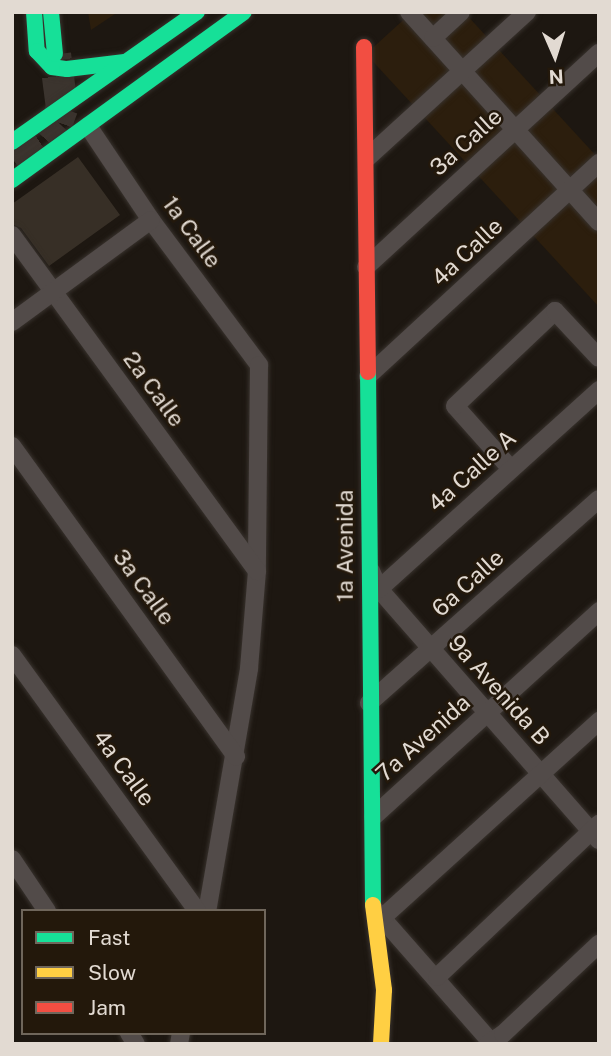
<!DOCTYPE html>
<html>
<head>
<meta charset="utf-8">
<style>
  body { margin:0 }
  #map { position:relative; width:611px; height:1056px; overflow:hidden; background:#1d1711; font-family:"Public Sans",sans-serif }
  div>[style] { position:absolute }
  .built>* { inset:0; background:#2c1e0d }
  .building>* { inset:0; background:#372f26 }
  .highway-tunnel>* { height:32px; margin-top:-16px; transform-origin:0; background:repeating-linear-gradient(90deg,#3b342e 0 32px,transparent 0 48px) }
  .roads { filter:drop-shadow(0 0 2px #38322d) drop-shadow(0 0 2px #38322d) }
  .street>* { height:18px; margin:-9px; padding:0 9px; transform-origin:9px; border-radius:9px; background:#524b49 }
  .fast>* { height:16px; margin:-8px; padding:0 8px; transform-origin:8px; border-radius:8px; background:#16e098 }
  .slow>* { height:16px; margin:-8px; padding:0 8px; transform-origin:8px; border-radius:8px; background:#ffcf43 }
  .jam>* { height:16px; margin:-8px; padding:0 8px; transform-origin:8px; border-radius:8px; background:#f24e42 }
  span { translate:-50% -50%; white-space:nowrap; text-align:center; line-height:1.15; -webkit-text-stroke:5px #23180b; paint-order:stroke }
  .street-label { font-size:23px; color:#e2dad2 }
  .frame { position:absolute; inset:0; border:14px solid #e2dad2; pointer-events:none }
  .legend { position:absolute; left:21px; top:909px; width:245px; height:126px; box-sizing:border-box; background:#23180b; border:2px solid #6f665b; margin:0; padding:9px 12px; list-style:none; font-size:21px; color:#e2dad2 }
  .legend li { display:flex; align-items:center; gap:14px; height:35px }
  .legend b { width:35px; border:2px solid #6f665b }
  .north { position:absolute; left:520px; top:21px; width:70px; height:70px; -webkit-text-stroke:5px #23180b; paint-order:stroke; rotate:177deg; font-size:19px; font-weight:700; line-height:28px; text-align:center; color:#e2dad2 }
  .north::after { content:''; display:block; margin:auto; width:24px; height:32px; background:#e2dad2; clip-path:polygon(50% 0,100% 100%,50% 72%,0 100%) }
</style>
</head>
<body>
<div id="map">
  <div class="built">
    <i style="clip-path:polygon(88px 12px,118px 12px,91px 30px)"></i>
    <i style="clip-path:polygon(412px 12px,464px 12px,599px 159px,599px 307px,366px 54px)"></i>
  </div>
  <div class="building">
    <i style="clip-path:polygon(78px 157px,120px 215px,49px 266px,21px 228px,12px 224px,12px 204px)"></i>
  </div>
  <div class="highway-tunnel">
    <i style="left:12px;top:158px;width:37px;rotate:-34deg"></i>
    <i style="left:43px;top:137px;width:21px;rotate:-47deg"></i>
    <i style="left:57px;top:122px;width:15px;rotate:-70deg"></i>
    <i style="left:62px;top:108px;width:54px;rotate:-97.4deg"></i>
  </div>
  <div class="roads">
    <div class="street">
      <i style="left:409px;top:12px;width:283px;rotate:47.9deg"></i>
      <i style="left:433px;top:38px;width:38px;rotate:-43deg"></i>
      <i style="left:88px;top:126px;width:113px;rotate:56.2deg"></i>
      <i style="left:151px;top:220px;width:181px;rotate:53.3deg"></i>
      <i style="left:259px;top:365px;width:206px;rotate:90.6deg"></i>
      <i style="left:257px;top:571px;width:98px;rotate:94.7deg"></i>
      <i style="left:249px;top:669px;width:246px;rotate:99.8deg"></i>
      <i style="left:367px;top:158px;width:217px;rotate:-42.4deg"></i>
      <i style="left:12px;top:235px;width:416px;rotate:53.9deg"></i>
      <i style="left:366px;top:267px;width:316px;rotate:-42.6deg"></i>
      <i style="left:12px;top:322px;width:172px;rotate:-36.3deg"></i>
      <i style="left:368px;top:376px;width:314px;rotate:-42.7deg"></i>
      <i style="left:12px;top:446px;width:383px;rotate:54.2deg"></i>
      <i style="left:511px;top:469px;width:84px;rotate:-131.6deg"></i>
      <i style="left:455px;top:406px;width:138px;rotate:-43.5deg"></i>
      <i style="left:555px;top:311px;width:64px;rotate:46.9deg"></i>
      <i style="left:371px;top:571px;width:20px;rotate:66deg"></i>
      <i style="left:379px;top:589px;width:334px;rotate:48.8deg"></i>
      <i style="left:379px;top:589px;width:297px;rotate:-42.1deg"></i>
      <i style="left:12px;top:655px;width:316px;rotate:54.1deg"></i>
      <i style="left:369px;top:703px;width:307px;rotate:-41.6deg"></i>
      <i style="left:373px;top:817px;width:306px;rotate:-42.3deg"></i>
      <i style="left:12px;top:859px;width:63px;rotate:56.1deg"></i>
      <i style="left:375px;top:910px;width:176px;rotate:48.7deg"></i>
      <i style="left:383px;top:917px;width:292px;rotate:-42.2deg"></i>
      <i style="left:437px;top:977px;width:223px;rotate:-43.4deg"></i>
      <i style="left:129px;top:1033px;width:13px;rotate:58deg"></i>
      <i style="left:179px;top:1044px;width:11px;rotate:-80deg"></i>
      <i style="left:488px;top:1044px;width:18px;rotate:-34deg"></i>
      <i style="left:503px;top:1034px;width:132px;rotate:-43.2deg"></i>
    </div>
    <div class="fast">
      <i style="left:34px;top:12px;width:39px;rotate:86deg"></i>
      <i style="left:37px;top:51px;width:22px;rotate:47deg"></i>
      <i style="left:52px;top:67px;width:15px;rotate:8deg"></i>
      <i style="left:67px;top:69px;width:58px;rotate:-6.9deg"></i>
      <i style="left:51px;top:12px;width:42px;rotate:84.6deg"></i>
      <i style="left:12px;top:142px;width:226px;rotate:-35.1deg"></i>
      <i style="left:12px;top:180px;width:286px;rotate:-35.9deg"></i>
      <i style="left:368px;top:372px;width:533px;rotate:89.46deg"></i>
    </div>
    <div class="slow">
      <i style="left:373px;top:905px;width:86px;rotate:82.6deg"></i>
      <i style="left:384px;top:990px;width:54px;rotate:93.2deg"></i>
    </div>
    <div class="jam">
      <i style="left:364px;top:47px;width:325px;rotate:89.3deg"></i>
    </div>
  </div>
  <div class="street-label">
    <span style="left:466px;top:142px;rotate:-42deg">3a Calle</span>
    <span style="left:192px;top:232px;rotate:54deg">1a Calle</span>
    <span style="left:467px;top:252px;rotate:-43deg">4a Calle</span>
    <span style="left:154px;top:389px;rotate:54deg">2a Calle</span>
    <span style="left:472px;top:471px;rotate:-42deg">4a Calle A</span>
    <span style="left:345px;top:546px;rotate:-90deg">1a Avenida</span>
    <span style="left:468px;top:583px;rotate:-42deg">6a Calle</span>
    <span style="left:144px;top:587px;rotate:54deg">3a Calle</span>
    <span style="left:499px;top:690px;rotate:48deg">9a Avenida B</span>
    <span style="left:423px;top:738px;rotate:-42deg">7a Avenida</span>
    <span style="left:124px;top:768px;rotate:54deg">4a Calle</span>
  </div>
  <div class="frame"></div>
  <ul class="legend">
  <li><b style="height:9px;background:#16e098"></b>Fast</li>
  <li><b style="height:9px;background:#ffcf43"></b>Slow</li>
  <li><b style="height:9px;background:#f24e42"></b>Jam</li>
  </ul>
  <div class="north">N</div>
</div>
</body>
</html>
